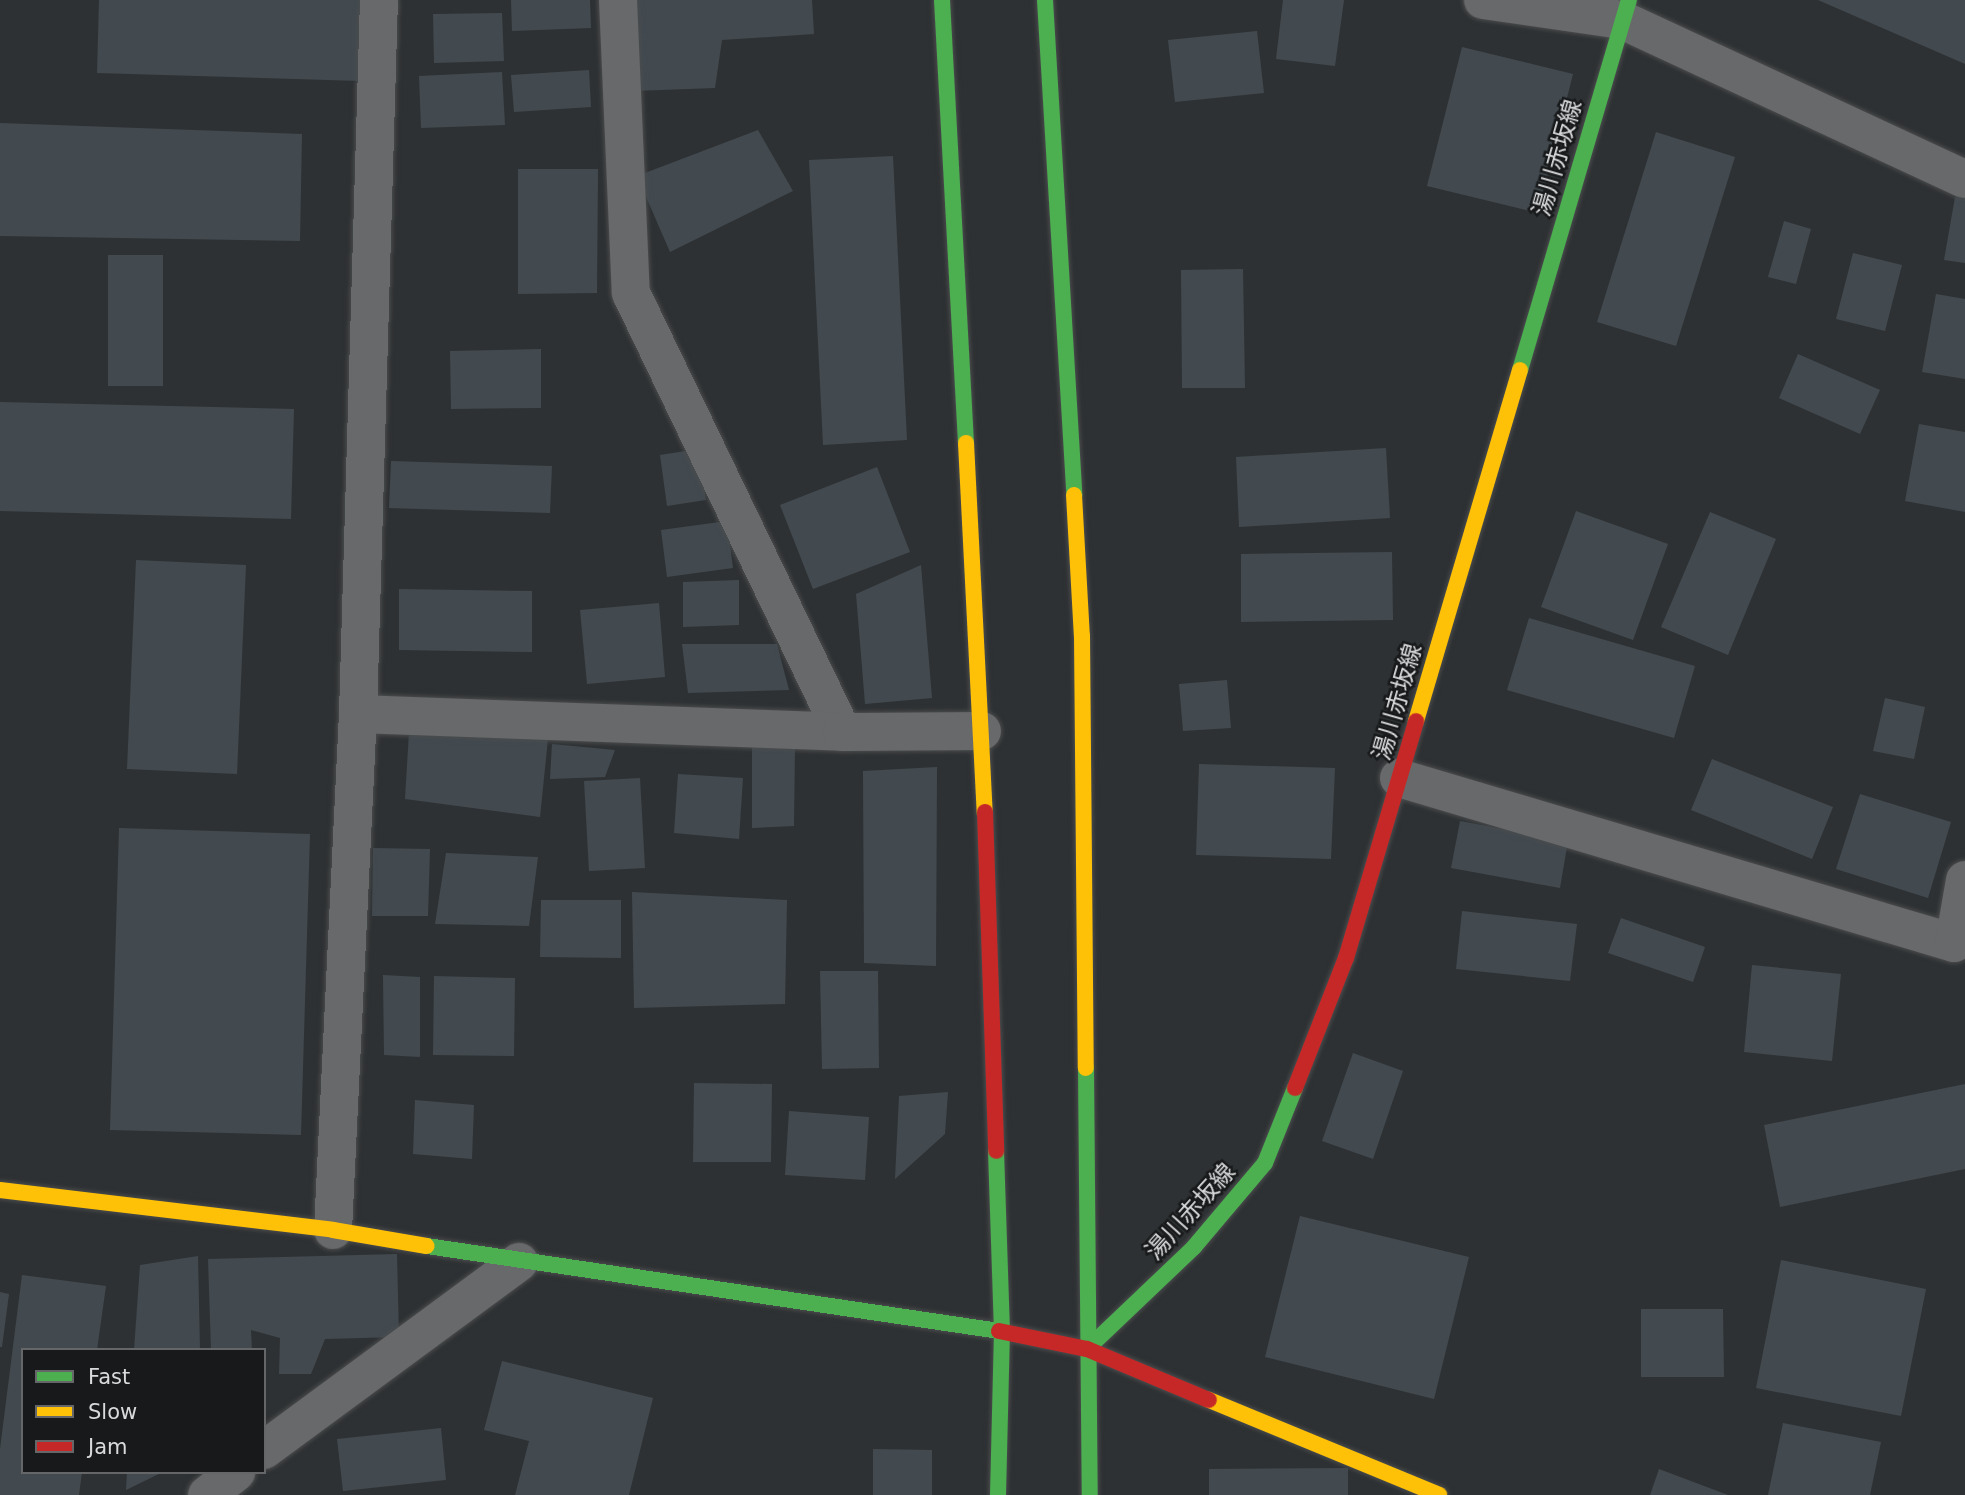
<!DOCTYPE html>
<html>
<head>
<meta charset="utf-8">
<style>
  body { margin:0 }
  #map { position:relative; width:1965px; height:1495px; overflow:hidden; background:#2e3133; font-family:"DejaVu Sans","Noto Sans JP",sans-serif }
  div>[style] { position:absolute }
  .building>* { inset:0; background:#424a50 }
  .roads { filter:drop-shadow(0 0 2px #4a4c4d) drop-shadow(0 0 2px #4a4c4d) }
  .street>* { height:38px; margin:-19px; padding:0 19px; transform-origin:19px; border-radius:19px; background:#67696a }
  .fast>* { height:16px; margin:-8px; padding:0 8px; transform-origin:8px; border-radius:8px; background:#4caf50 }
  .slow>* { height:16px; margin:-8px; padding:0 8px; transform-origin:8px; border-radius:8px; background:#ffc107 }
  .jam>* { height:16px; margin:-8px; padding:0 8px; transform-origin:8px; border-radius:8px; background:#c62828 }
  span { translate:-50% -50%; white-space:nowrap; text-align:center; line-height:1.15; -webkit-text-stroke:5px #17191a; paint-order:stroke }
  .street-label { font-size:24px; color:#d8dadc }
  .legend { position:absolute; left:21px; top:1348px; width:245px; height:126px; box-sizing:border-box; background:#17191a; border:2px solid #646668; margin:0; padding:9px 12px; list-style:none; font-size:21px; color:#d8dadc }
  .legend li { display:flex; align-items:center; gap:14px; height:35px }
  .legend b { width:35px; border:2px solid #646668 }
</style>
</head>
<body>
<div id="map">
  <div class="building">
    <i style="clip-path:polygon(99px 0,362px 0,360px 81px,97px 73px)"></i>
    <i style="clip-path:polygon(511px 0,590px 0,591px 28px,512px 31px)"></i>
    <i style="clip-path:polygon(636px 0,812px 0,814px 34px,722px 40px,715px 88px,633px 91px)"></i>
    <i style="clip-path:polygon(1283px 0,1344px 0,1335px 66px,1276px 59px)"></i>
    <i style="clip-path:polygon(1818px 0,1965px 0,1965px 64px)"></i>
    <i style="clip-path:polygon(502px 13px,504px 61px,434px 63px,433px 14px)"></i>
    <i style="clip-path:polygon(1257px 31px,1264px 93px,1175px 102px,1168px 40px)"></i>
    <i style="clip-path:polygon(1462px 47px,1573px 74px,1538px 213px,1427px 186px)"></i>
    <i style="clip-path:polygon(589px 70px,591px 107px,514px 112px,511px 75px)"></i>
    <i style="clip-path:polygon(502px 72px,505px 125px,421px 128px,419px 76px)"></i>
    <i style="clip-path:polygon(0 123px,302px 134px,300px 241px,0 236px)"></i>
    <i style="clip-path:polygon(758px 130px,793px 191px,670px 252px,637px 176px)"></i>
    <i style="clip-path:polygon(1656px 132px,1735px 157px,1676px 346px,1597px 322px)"></i>
    <i style="clip-path:polygon(893px 156px,907px 440px,823px 445px,809px 160px)"></i>
    <i style="clip-path:polygon(518px 169px,598px 169px,597px 293px,518px 294px)"></i>
    <i style="clip-path:polygon(1955px 197px,1965px 199px,1965px 263px,1944px 260px)"></i>
    <i style="clip-path:polygon(1784px 221px,1811px 229px,1796px 284px,1768px 277px)"></i>
    <i style="clip-path:polygon(1853px 253px,1902px 265px,1885px 331px,1836px 319px)"></i>
    <i style="clip-path:polygon(108px 255px,163px 255px,163px 386px,108px 386px)"></i>
    <i style="clip-path:polygon(1243px 269px,1245px 388px,1182px 388px,1181px 270px)"></i>
    <i style="clip-path:polygon(1936px 294px,1965px 299px,1965px 379px,1922px 372px)"></i>
    <i style="clip-path:polygon(541px 349px,541px 408px,451px 409px,450px 351px)"></i>
    <i style="clip-path:polygon(1798px 354px,1880px 390px,1860px 434px,1779px 398px)"></i>
    <i style="clip-path:polygon(0 402px,294px 409px,291px 519px,0 511px)"></i>
    <i style="clip-path:polygon(1919px 424px,1965px 432px,1965px 512px,1905px 501px)"></i>
    <i style="clip-path:polygon(1386px 448px,1390px 518px,1239px 527px,1236px 457px)"></i>
    <i style="clip-path:polygon(698px 449px,706px 500px,667px 506px,660px 455px)"></i>
    <i style="clip-path:polygon(391px 461px,552px 466px,550px 513px,389px 508px)"></i>
    <i style="clip-path:polygon(877px 467px,910px 552px,813px 589px,780px 505px)"></i>
    <i style="clip-path:polygon(1576px 511px,1668px 544px,1633px 640px,1541px 607px)"></i>
    <i style="clip-path:polygon(1710px 512px,1776px 539px,1728px 655px,1661px 627px)"></i>
    <i style="clip-path:polygon(727px 521px,733px 568px,667px 577px,661px 530px)"></i>
    <i style="clip-path:polygon(1392px 552px,1393px 620px,1241px 622px,1241px 554px)"></i>
    <i style="clip-path:polygon(136px 560px,246px 565px,237px 774px,127px 769px)"></i>
    <i style="clip-path:polygon(921px 565px,932px 698px,865px 704px,856px 594px)"></i>
    <i style="clip-path:polygon(739px 580px,739px 625px,683px 627px,683px 582px)"></i>
    <i style="clip-path:polygon(399px 589px,532px 591px,532px 652px,399px 650px)"></i>
    <i style="clip-path:polygon(659px 603px,665px 677px,587px 684px,580px 610px)"></i>
    <i style="clip-path:polygon(1529px 618px,1695px 666px,1674px 738px,1507px 690px)"></i>
    <i style="clip-path:polygon(682px 644px,777px 644px,789px 690px,688px 693px)"></i>
    <i style="clip-path:polygon(1227px 680px,1231px 728px,1183px 731px,1179px 684px)"></i>
    <i style="clip-path:polygon(1885px 698px,1925px 707px,1914px 759px,1873px 751px)"></i>
    <i style="clip-path:polygon(409px 732px,548px 739px,540px 817px,405px 799px)"></i>
    <i style="clip-path:polygon(552px 744px,615px 750px,605px 777px,550px 779px)"></i>
    <i style="clip-path:polygon(795px 744px,794px 826px,752px 828px,752px 746px)"></i>
    <i style="clip-path:polygon(1712px 759px,1833px 807px,1812px 859px,1691px 810px)"></i>
    <i style="clip-path:polygon(1199px 764px,1335px 768px,1331px 859px,1196px 855px)"></i>
    <i style="clip-path:polygon(937px 767px,936px 966px,864px 963px,863px 771px)"></i>
    <i style="clip-path:polygon(678px 774px,743px 778px,739px 839px,674px 833px)"></i>
    <i style="clip-path:polygon(640px 778px,645px 868px,589px 871px,584px 781px)"></i>
    <i style="clip-path:polygon(1860px 794px,1951px 822px,1928px 898px,1836px 869px)"></i>
    <i style="clip-path:polygon(1460px 821px,1568px 841px,1560px 888px,1451px 868px)"></i>
    <i style="clip-path:polygon(119px 828px,310px 834px,301px 1135px,110px 1130px)"></i>
    <i style="clip-path:polygon(373px 848px,430px 849px,428px 916px,372px 916px)"></i>
    <i style="clip-path:polygon(446px 853px,538px 857px,529px 926px,435px 924px)"></i>
    <i style="clip-path:polygon(632px 892px,787px 900px,785px 1004px,634px 1008px)"></i>
    <i style="clip-path:polygon(541px 900px,621px 900px,621px 958px,540px 957px)"></i>
    <i style="clip-path:polygon(1462px 911px,1577px 924px,1570px 981px,1456px 969px)"></i>
    <i style="clip-path:polygon(1621px 918px,1705px 947px,1693px 982px,1608px 953px)"></i>
    <i style="clip-path:polygon(1752px 965px,1841px 974px,1832px 1061px,1744px 1052px)"></i>
    <i style="clip-path:polygon(820px 971px,878px 971px,879px 1068px,822px 1069px)"></i>
    <i style="clip-path:polygon(383px 975px,420px 977px,420px 1057px,384px 1055px)"></i>
    <i style="clip-path:polygon(434px 976px,515px 978px,514px 1056px,433px 1055px)"></i>
    <i style="clip-path:polygon(1353px 1053px,1403px 1071px,1373px 1159px,1322px 1141px)"></i>
    <i style="clip-path:polygon(694px 1083px,772px 1084px,771px 1162px,693px 1162px)"></i>
    <i style="clip-path:polygon(1965px 1084px,1965px 1169px,1780px 1207px,1764px 1125px)"></i>
    <i style="clip-path:polygon(948px 1092px,945px 1134px,895px 1179px,899px 1096px)"></i>
    <i style="clip-path:polygon(415px 1100px,474px 1105px,472px 1159px,413px 1154px)"></i>
    <i style="clip-path:polygon(789px 1111px,869px 1117px,865px 1180px,785px 1175px)"></i>
    <i style="clip-path:polygon(1300px 1216px,1469px 1257px,1434px 1399px,1265px 1357px)"></i>
    <i style="clip-path:polygon(397px 1254px,399px 1337px,325px 1339px,311px 1374px,279px 1374px,280px 1338px,251px 1330px,252px 1350px,211px 1350px,208px 1259px)"></i>
    <i style="clip-path:polygon(198px 1256px,200px 1350px,134px 1350px,140px 1265px)"></i>
    <i style="clip-path:polygon(1781px 1260px,1926px 1289px,1901px 1416px,1756px 1388px)"></i>
    <i style="clip-path:polygon(22px 1275px,106px 1286px,97px 1350px,23px 1350px,23px 1472px,82px 1472px,79px 1495px,0 1495px,0 1449px)"></i>
    <i style="clip-path:polygon(0 1292px,9px 1294px,2px 1347px,0 1347px)"></i>
    <i style="clip-path:polygon(1641px 1309px,1723px 1309px,1724px 1377px,1641px 1377px)"></i>
    <i style="clip-path:polygon(502px 1361px,653px 1398px,629px 1495px,515px 1495px,529px 1441px,484px 1430px)"></i>
    <i style="clip-path:polygon(1783px 1423px,1881px 1442px,1870px 1495px,1768px 1495px)"></i>
    <i style="clip-path:polygon(441px 1428px,446px 1480px,343px 1491px,337px 1439px)"></i>
    <i style="clip-path:polygon(873px 1449px,932px 1450px,932px 1495px,873px 1495px)"></i>
    <i style="clip-path:polygon(1348px 1468px,1348px 1495px,1209px 1495px,1209px 1469px)"></i>
    <i style="clip-path:polygon(1659px 1469px,1728px 1495px,1650px 1495px)"></i>
    <i style="clip-path:polygon(127px 1472px,163px 1472px,126px 1490px)"></i>
  </div>
  <div class="roads">
    <div class="street">
      <i style="left:618px;top:0;width:293px;rotate:87.5deg"></i>
      <i style="left:631px;top:293px;width:487px;rotate:64.3deg"></i>
      <i style="left:1483px;top:0;width:140px;rotate:8.2deg"></i>
      <i style="left:1622px;top:20px;width:378px;rotate:24.9deg"></i>
      <i style="left:358px;top:714px;width:484px;rotate:2.1deg"></i>
      <i style="left:842px;top:732px;width:140px;rotate:-0.4deg"></i>
      <i style="left:1399px;top:778px;width:579px;rotate:16.56deg"></i>
      <i style="left:1954px;top:943px;width:64px;rotate:-80.1deg"></i>
      <i style="left:333px;top:1230px;width:517px;rotate:-87.23deg"></i>
      <i style="left:358px;top:714px;width:714px;rotate:-88.32deg"></i>
      <i style="left:264px;top:1450px;width:317px;rotate:-36.4deg"></i>
      <i style="left:207px;top:1495px;width:37px;rotate:-38deg"></i>
    </div>
    <div class="fast">
      <i style="left:942px;top:0;width:444px;rotate:86.9deg"></i>
      <i style="left:1045px;top:0;width:496px;rotate:86.6deg"></i>
      <i style="left:1520px;top:370px;width:386px;rotate:-73.6deg"></i>
      <i style="left:1086px;top:1068px;width:427px;rotate:89.5deg"></i>
      <i style="left:996px;top:1151px;width:180px;rotate:88.1deg"></i>
      <i style="left:1002px;top:1331px;width:164px;rotate:91.4deg"></i>
      <i style="left:427px;top:1246px;width:578px;rotate:8.45deg"></i>
      <i style="left:1087px;top:1349px;width:148px;rotate:-43.6deg"></i>
      <i style="left:1194px;top:1247px;width:110px;rotate:-49.8deg"></i>
      <i style="left:1265px;top:1163px;width:81px;rotate:-68.2deg"></i>
    </div>
    <div class="slow">
      <i style="left:966px;top:443px;width:369px;rotate:87.1deg"></i>
      <i style="left:1074px;top:495px;width:141px;rotate:86.8deg"></i>
      <i style="left:1082px;top:636px;width:432px;rotate:89.5deg"></i>
      <i style="left:1416px;top:721px;width:366px;rotate:-73.5deg"></i>
      <i style="left:0;top:1190px;width:335px;rotate:6.8deg"></i>
      <i style="left:333px;top:1230px;width:95px;rotate:9.7deg"></i>
      <i style="left:1209px;top:1400px;width:249px;rotate:22.4deg"></i>
    </div>
    <div class="jam">
      <i style="left:985px;top:812px;width:339px;rotate:88.1deg"></i>
      <i style="left:1295px;top:1088px;width:140px;rotate:-68.6deg"></i>
      <i style="left:1346px;top:958px;width:247px;rotate:-73.5deg"></i>
      <i style="left:999px;top:1331px;width:90px;rotate:11.6deg"></i>
      <i style="left:1087px;top:1349px;width:132px;rotate:22.7deg"></i>
    </div>
  </div>
  <div class="street-label">
    <span style="left:1558px;top:158px;rotate:-74deg">湯川赤坂線</span>
    <span style="left:1398px;top:702px;rotate:-74deg">湯川赤坂線</span>
    <span style="left:1191px;top:1212px;rotate:-48deg">湯川赤坂線</span>
  </div>
  <ul class="legend">
  <li><b style="height:9px;background:#4caf50"></b>Fast</li>
  <li><b style="height:9px;background:#ffc107"></b>Slow</li>
  <li><b style="height:9px;background:#c62828"></b>Jam</li>
  </ul>
</div>
</body>
</html>
